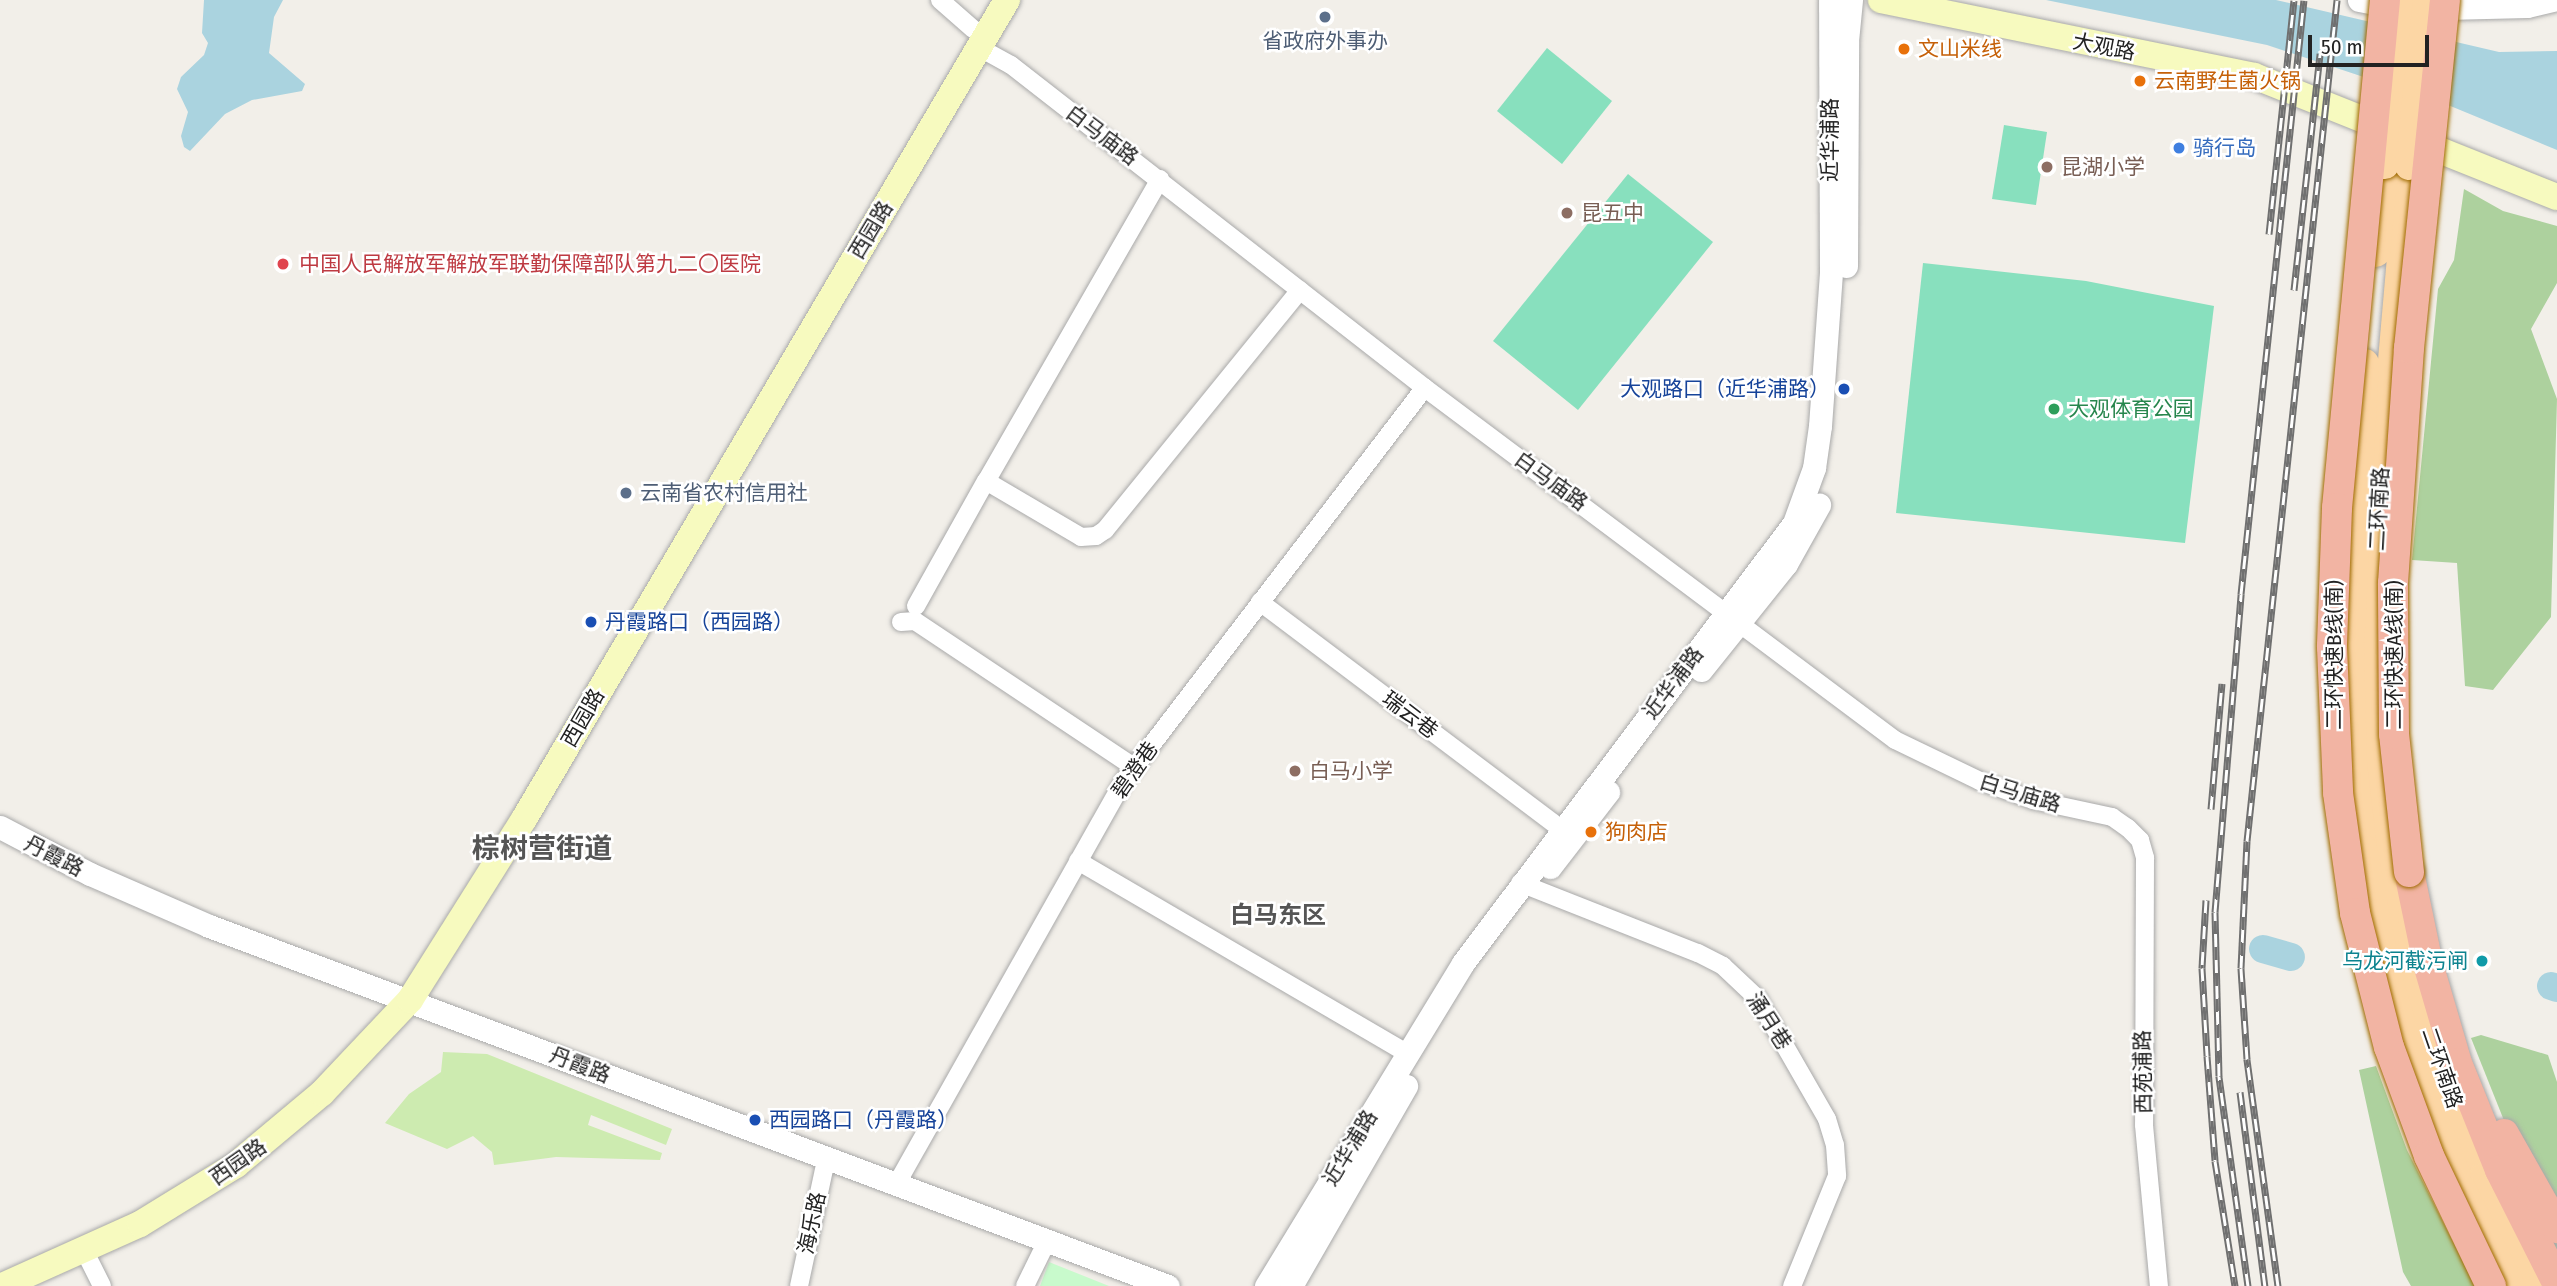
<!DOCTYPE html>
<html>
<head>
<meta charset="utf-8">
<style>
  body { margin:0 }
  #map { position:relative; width:2557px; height:1286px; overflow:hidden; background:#f2efe9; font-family:"Fira Sans Condensed","Noto Sans SC",sans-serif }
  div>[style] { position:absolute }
  .grass>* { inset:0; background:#cdebb0 }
  .forest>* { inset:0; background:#add19e }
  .park>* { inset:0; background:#c8facc }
  .pitch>* { inset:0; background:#88e0be }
  .water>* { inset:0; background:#aad3df }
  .river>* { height:28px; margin:-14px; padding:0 14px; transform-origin:14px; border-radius:14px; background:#aad3df }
  .roads { filter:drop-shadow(0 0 2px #a9a9a9) drop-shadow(0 0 2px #a9a9a9) }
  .minor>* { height:18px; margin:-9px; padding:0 9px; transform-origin:9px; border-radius:9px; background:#fff }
  .tertiary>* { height:23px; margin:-11.5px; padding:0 11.5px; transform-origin:11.5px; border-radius:11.5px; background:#fff }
  .secondary>* { height:26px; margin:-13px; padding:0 13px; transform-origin:13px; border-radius:13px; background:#f7fabf }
  .primary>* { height:28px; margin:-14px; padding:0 14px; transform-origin:14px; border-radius:14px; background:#fcd6a4 }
  .trunk>* { height:30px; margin:-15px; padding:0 15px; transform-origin:15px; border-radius:15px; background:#f2b4a3 }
  .rail>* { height:7px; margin-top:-3.5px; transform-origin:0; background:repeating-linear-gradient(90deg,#fff 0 13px,#707070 0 26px); box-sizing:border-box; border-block:2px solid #707070 }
  .bridges { filter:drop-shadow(0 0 2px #a06b00) drop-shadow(0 0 2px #a06b00) }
  .primary-bridge>* { height:28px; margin:-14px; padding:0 14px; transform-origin:14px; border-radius:14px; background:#fcd6a4 }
  .trunk-bridge>* { height:30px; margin:-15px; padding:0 15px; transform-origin:15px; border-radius:15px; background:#f2b4a3 }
  .dots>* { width:19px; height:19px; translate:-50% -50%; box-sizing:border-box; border:4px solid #fff; border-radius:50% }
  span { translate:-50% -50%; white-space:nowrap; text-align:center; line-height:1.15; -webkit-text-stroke:5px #fff; paint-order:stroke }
  .service-label { font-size:21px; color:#4e5e75 }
  .left { translate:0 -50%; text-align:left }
  .street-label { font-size:21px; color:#222 }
  .food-label { font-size:21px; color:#c56008 }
  .shop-label { font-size:21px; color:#366cbe }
  .education-label { font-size:21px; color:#785e54 }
  .health-label { font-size:21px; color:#be3a42 }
  .transit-label { font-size:21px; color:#164399 }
  .right { translate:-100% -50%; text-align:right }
  .leisure-label { font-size:21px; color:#27864d }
  .culture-label { font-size:21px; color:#0d838f }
  .quarter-label { font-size:24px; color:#555; font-weight:700 }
  .district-label { font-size:28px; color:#555; font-weight:700 }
  .scale { position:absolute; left:2308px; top:35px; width:121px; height:32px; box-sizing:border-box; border:4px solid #222; border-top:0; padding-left:9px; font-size:21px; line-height:24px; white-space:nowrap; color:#222; -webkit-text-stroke:5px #fff; paint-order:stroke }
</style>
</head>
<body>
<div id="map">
  <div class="grass">
    <i style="clip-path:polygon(443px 1052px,487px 1054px,672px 1129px,666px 1145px,591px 1115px,588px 1125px,662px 1153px,660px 1160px,556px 1157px,494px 1165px,492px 1152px,473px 1136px,447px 1149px,385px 1123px,409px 1094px,441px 1072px)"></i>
  </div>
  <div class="forest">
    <i style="clip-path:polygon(2464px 189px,2503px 211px,2557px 226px,2557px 283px,2531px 329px,2557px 399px,2551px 617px,2493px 690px,2465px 686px,2457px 563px,2412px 560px,2438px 289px,2454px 260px)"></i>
    <i style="clip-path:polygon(2481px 1035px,2548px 1055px,2557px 1082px,2557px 1253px,2471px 1038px)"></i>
    <i style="clip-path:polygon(2376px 1066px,2407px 1150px,2475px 1286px,2411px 1286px,2403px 1272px,2359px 1070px)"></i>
  </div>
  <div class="park">
    <i style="clip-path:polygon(1049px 1262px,1109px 1286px,1040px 1286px)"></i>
  </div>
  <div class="pitch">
    <i style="clip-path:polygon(1547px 48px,1612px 101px,1562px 164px,1497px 111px)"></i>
    <i style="clip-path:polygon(2004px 125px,2047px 132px,2036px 205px,1992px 199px)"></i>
    <i style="clip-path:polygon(1628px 174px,1713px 242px,1578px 410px,1493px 341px)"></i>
    <i style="clip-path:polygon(1923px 263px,2086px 281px,2214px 306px,2185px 543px,1896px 513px)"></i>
  </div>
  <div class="water">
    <i style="clip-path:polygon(204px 0,283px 0,274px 17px,269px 53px,305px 84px,302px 91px,252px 100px,225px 114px,190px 151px,184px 147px,181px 136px,188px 112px,177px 89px,181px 77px,204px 55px,208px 43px,202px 33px)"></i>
    <i style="clip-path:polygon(2046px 0,2276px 0,2499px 52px,2557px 51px,2557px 150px,2448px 105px,2267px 45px)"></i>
  </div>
  <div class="river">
    <i style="left:2263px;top:949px;width:29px;rotate:16deg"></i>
    <i style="left:2551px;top:986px;width:6px;rotate:18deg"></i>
  </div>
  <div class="roads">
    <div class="minor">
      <i style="left:940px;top:0;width:44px;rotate:41.3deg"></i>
      <i style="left:980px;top:48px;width:35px;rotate:29deg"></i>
      <i style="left:1011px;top:65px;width:525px;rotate:37.96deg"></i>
      <i style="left:1425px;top:388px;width:587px;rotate:36.83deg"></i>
      <i style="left:1895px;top:740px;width:94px;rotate:25.8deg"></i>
      <i style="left:1980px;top:781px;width:56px;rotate:19.7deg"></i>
      <i style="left:2033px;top:800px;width:81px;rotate:12.1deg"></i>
      <i style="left:2112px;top:817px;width:19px;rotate:35deg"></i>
      <i style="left:2128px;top:828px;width:17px;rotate:45deg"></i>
      <i style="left:2140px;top:840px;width:19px;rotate:74deg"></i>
      <i style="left:2145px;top:858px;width:267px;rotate:90.2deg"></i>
      <i style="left:2144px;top:1125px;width:162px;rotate:84.7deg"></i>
      <i style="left:1160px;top:179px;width:349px;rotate:119.9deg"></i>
      <i style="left:986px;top:481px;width:110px;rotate:30.5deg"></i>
      <i style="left:1081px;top:537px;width:15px;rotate:-4deg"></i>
      <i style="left:1096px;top:536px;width:11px;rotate:-34deg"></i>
      <i style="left:1105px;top:530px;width:309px;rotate:-50.9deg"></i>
      <i style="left:1260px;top:602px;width:376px;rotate:37deg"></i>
      <i style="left:916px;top:606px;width:143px;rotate:-60.8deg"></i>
      <i style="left:901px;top:622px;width:14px;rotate:-4deg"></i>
      <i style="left:915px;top:621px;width:263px;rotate:33.7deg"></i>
      <i style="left:1078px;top:861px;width:382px;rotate:30.3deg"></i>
      <i style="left:1520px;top:883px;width:191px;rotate:21.5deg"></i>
      <i style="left:1698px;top:953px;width:28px;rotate:27deg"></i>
      <i style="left:1723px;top:966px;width:48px;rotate:43.3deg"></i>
      <i style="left:1758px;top:999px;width:138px;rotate:60.1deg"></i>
      <i style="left:1827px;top:1119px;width:27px;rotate:73deg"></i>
      <i style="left:1835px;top:1145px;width:31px;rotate:86deg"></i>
      <i style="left:1837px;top:1176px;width:119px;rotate:112.2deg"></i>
      <i style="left:896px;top:1185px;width:464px;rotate:-60.6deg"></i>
      <i style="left:1124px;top:781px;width:495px;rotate:-52.6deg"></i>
      <i style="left:84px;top:1250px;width:40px;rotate:63.4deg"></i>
      <i style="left:799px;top:1286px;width:129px;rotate:-77.9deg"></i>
      <i style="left:1025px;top:1286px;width:50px;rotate:-63.9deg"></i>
    </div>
    <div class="tertiary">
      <i style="left:2359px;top:0;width:47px;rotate:11.1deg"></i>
      <i style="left:2405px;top:9px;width:122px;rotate:-1.4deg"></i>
      <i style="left:2527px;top:6px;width:26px;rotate:-13deg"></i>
      <i style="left:1846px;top:266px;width:225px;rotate:-89.7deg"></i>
      <i style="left:1847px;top:41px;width:41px;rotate:-84.4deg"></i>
      <i style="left:1701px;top:670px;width:136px;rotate:-51.3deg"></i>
      <i style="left:1786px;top:564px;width:68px;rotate:-60.8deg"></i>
      <i style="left:0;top:827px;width:102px;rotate:27.6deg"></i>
      <i style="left:90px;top:874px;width:130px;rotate:23.6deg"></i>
      <i style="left:209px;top:926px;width:1024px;rotate:20.58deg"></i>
      <i style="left:1550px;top:867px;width:95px;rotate:-52.3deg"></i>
      <i style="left:1266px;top:1286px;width:378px;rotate:-58.6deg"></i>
      <i style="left:1463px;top:963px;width:551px;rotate:-53.05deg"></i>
      <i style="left:1794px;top:523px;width:59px;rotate:-70deg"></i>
      <i style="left:1814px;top:468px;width:42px;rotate:-81.9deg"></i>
      <i style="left:1820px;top:426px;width:155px;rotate:-85.9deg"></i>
      <i style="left:1831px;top:271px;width:271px;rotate:-90.2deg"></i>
      <i style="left:1291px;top:1286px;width:231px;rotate:-60.1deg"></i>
    </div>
    <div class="secondary">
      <i style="left:1881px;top:0;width:381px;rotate:11.5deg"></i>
      <i style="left:2254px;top:76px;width:326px;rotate:21.8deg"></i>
      <i style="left:2px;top:1286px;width:151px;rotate:-24.2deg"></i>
      <i style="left:140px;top:1224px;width:113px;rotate:-31.6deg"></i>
      <i style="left:236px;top:1165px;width:112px;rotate:-39.9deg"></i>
      <i style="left:322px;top:1093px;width:128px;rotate:-46.6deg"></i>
      <i style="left:410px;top:1000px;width:214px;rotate:-57.8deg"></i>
      <i style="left:524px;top:819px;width:951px;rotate:-59.47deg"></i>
    </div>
    <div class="primary">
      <i style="left:2409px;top:166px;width:382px;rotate:95deg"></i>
      <i style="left:2376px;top:547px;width:131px;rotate:90.9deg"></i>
      <i style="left:2374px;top:678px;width:138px;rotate:86.3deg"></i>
      <i style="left:2383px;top:816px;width:122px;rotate:80.5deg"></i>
      <i style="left:2403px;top:936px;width:110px;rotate:75.2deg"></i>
      <i style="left:2431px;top:1042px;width:145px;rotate:68.9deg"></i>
      <i style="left:2483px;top:1177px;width:122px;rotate:63.2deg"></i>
      <i style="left:2376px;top:253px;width:88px;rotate:-84.2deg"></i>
      <i style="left:2365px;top:363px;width:284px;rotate:93deg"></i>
      <i style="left:2350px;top:647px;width:117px;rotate:88.5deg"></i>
      <i style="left:2353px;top:764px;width:85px;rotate:83.2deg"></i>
      <i style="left:2363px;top:848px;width:128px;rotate:79.2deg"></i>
      <i style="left:2387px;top:974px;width:108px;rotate:73.2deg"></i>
      <i style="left:2418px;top:1077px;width:118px;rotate:68.6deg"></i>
      <i style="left:2461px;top:1187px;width:111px;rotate:63.2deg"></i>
    </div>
    <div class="trunk">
      <i style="left:2409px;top:872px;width:94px;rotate:78.3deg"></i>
      <i style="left:2428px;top:964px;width:103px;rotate:73.7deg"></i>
      <i style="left:2457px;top:1063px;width:115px;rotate:68.1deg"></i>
      <i style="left:2500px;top:1170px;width:127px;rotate:63.2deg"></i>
      <i style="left:2504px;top:1134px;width:108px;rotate:60.6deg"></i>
    </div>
  </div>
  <div class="rail">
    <i style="left:2269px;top:234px;width:235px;rotate:-83.9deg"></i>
    <i style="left:2294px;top:290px;width:238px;rotate:-83.7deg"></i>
    <i style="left:2211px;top:809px;width:126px;rotate:-85deg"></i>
    <i style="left:2206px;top:900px;width:68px;rotate:93.4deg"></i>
    <i style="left:2202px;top:968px;width:88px;rotate:86.7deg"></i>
    <i style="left:2207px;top:1056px;width:105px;rotate:85.6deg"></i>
    <i style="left:2215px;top:1161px;width:127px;rotate:80.9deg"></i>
    <i style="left:2240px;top:1092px;width:196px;rotate:82.7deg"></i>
    <i style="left:2248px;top:1286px;width:212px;rotate:-97.9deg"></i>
    <i style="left:2219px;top:1076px;width:164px;rotate:-91.4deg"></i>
    <i style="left:2215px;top:912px;width:319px;rotate:-85.3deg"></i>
    <i style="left:2241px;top:594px;width:597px;rotate:-83.95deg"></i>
    <i style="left:2278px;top:1286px;width:229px;rotate:-97.8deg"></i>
    <i style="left:2247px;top:1059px;width:91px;rotate:-93.8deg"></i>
    <i style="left:2241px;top:968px;width:127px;rotate:-87.3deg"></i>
    <i style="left:2247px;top:841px;width:846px;rotate:-83.89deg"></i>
  </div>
  <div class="bridges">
    <div class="primary-bridge">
      <i style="left:2385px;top:165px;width:166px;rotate:-83.8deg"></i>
      <i style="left:2409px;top:166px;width:167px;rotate:-83.8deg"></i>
    </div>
    <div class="trunk-bridge">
      <i style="left:2385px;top:0;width:510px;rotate:95.4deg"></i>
      <i style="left:2337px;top:508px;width:139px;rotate:92.1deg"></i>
      <i style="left:2332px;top:647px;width:146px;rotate:87.6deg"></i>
      <i style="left:2338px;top:793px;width:121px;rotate:81.9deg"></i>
      <i style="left:2355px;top:913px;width:138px;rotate:75.8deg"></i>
      <i style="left:2389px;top:1047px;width:116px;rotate:69.8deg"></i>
      <i style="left:2429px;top:1156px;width:144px;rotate:64.5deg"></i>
      <i style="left:2409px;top:872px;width:139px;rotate:-96.2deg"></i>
      <i style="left:2394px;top:734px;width:151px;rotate:-90.4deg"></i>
      <i style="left:2393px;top:583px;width:236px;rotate:-86.1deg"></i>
      <i style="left:2409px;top:348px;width:350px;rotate:-84.1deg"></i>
    </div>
  </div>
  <div class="dots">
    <i style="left:1325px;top:17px;background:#5c6f8a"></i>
    <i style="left:1904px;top:49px;background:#e8710a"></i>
    <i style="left:2140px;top:81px;background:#e8710a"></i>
    <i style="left:2179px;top:148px;background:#3f7fe0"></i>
    <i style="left:2047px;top:167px;background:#8d6e63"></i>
    <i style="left:1567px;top:213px;background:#8d6e63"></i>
    <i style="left:283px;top:264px;background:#e0444e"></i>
    <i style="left:1844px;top:389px;background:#1a4fb4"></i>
    <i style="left:2054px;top:409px;background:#2e9e5b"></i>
    <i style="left:626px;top:493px;background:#5c6f8a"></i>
    <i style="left:591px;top:622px;background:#1a4fb4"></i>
    <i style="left:1295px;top:771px;background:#8d6e63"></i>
    <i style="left:1591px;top:832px;background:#e8710a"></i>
    <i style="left:2482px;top:961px;background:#0f9aa8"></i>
    <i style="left:755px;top:1120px;background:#1a4fb4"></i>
  </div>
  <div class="service-label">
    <span style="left:1325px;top:41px">省政府外事办</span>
    <span class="left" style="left:640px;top:493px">云南省农村信用社</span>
  </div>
  <div class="street-label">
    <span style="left:2104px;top:47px;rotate:11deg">大观路</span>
    <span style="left:1102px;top:135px;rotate:37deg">白马庙路</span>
    <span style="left:1830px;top:140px;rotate:-90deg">近华浦路</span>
    <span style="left:871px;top:230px;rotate:-59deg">西园路</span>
    <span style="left:1551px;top:481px;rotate:36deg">白马庙路</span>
    <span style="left:2379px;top:509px;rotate:-87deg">二环南路</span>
    <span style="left:2334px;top:655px;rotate:-90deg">二环快速B线(南)</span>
    <span style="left:2394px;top:655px;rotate:-90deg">二环快速A线(南)</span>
    <span style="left:1673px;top:683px;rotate:-53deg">近华浦路</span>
    <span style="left:1410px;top:715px;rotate:37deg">瑞云巷</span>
    <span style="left:583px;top:718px;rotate:-60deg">西园路</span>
    <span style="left:1135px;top:770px;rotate:-55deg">碧澄巷</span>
    <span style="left:2020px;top:793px;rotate:17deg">白马庙路</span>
    <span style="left:54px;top:856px;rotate:27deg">丹霞路</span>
    <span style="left:1769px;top:1021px;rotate:57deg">涌月巷</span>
    <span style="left:580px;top:1065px;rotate:21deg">丹霞路</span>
    <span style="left:2442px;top:1068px;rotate:71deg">二环南路</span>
    <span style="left:2143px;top:1072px;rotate:-91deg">西苑浦路</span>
    <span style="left:1350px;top:1148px;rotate:-59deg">近华浦路</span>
    <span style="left:238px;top:1162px;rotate:-35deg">西园路</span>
    <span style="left:812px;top:1223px;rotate:-78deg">海乐路</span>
  </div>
  <div class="food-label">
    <span class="left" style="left:1918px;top:49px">文山米线</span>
    <span class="left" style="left:2154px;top:81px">云南野生菌火锅</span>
    <span class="left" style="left:1605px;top:832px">狗肉店</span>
  </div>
  <div class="shop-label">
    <span class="left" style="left:2193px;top:148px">骑行岛</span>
  </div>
  <div class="education-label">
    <span class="left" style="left:2061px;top:167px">昆湖小学</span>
    <span class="left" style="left:1581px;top:213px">昆五中</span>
    <span class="left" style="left:1309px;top:771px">白马小学</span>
  </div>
  <div class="health-label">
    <span class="left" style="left:299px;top:264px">中国人民解放军解放军联勤保障部队第九二〇医院</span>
  </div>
  <div class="transit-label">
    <span class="right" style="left:1830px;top:389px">大观路口（近华浦路）</span>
    <span class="left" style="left:605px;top:622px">丹霞路口（西园路）</span>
    <span class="left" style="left:769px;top:1120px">西园路口（丹霞路）</span>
  </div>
  <div class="leisure-label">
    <span class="left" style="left:2068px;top:409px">大观体育公园</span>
  </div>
  <div class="culture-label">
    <span class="right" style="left:2468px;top:961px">乌龙河截污闸</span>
  </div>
  <div class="quarter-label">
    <span style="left:1278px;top:916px">白马东区</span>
  </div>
  <div class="district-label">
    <span style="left:542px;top:849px">棕树营街道</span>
  </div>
  <div class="scale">50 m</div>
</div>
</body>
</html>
